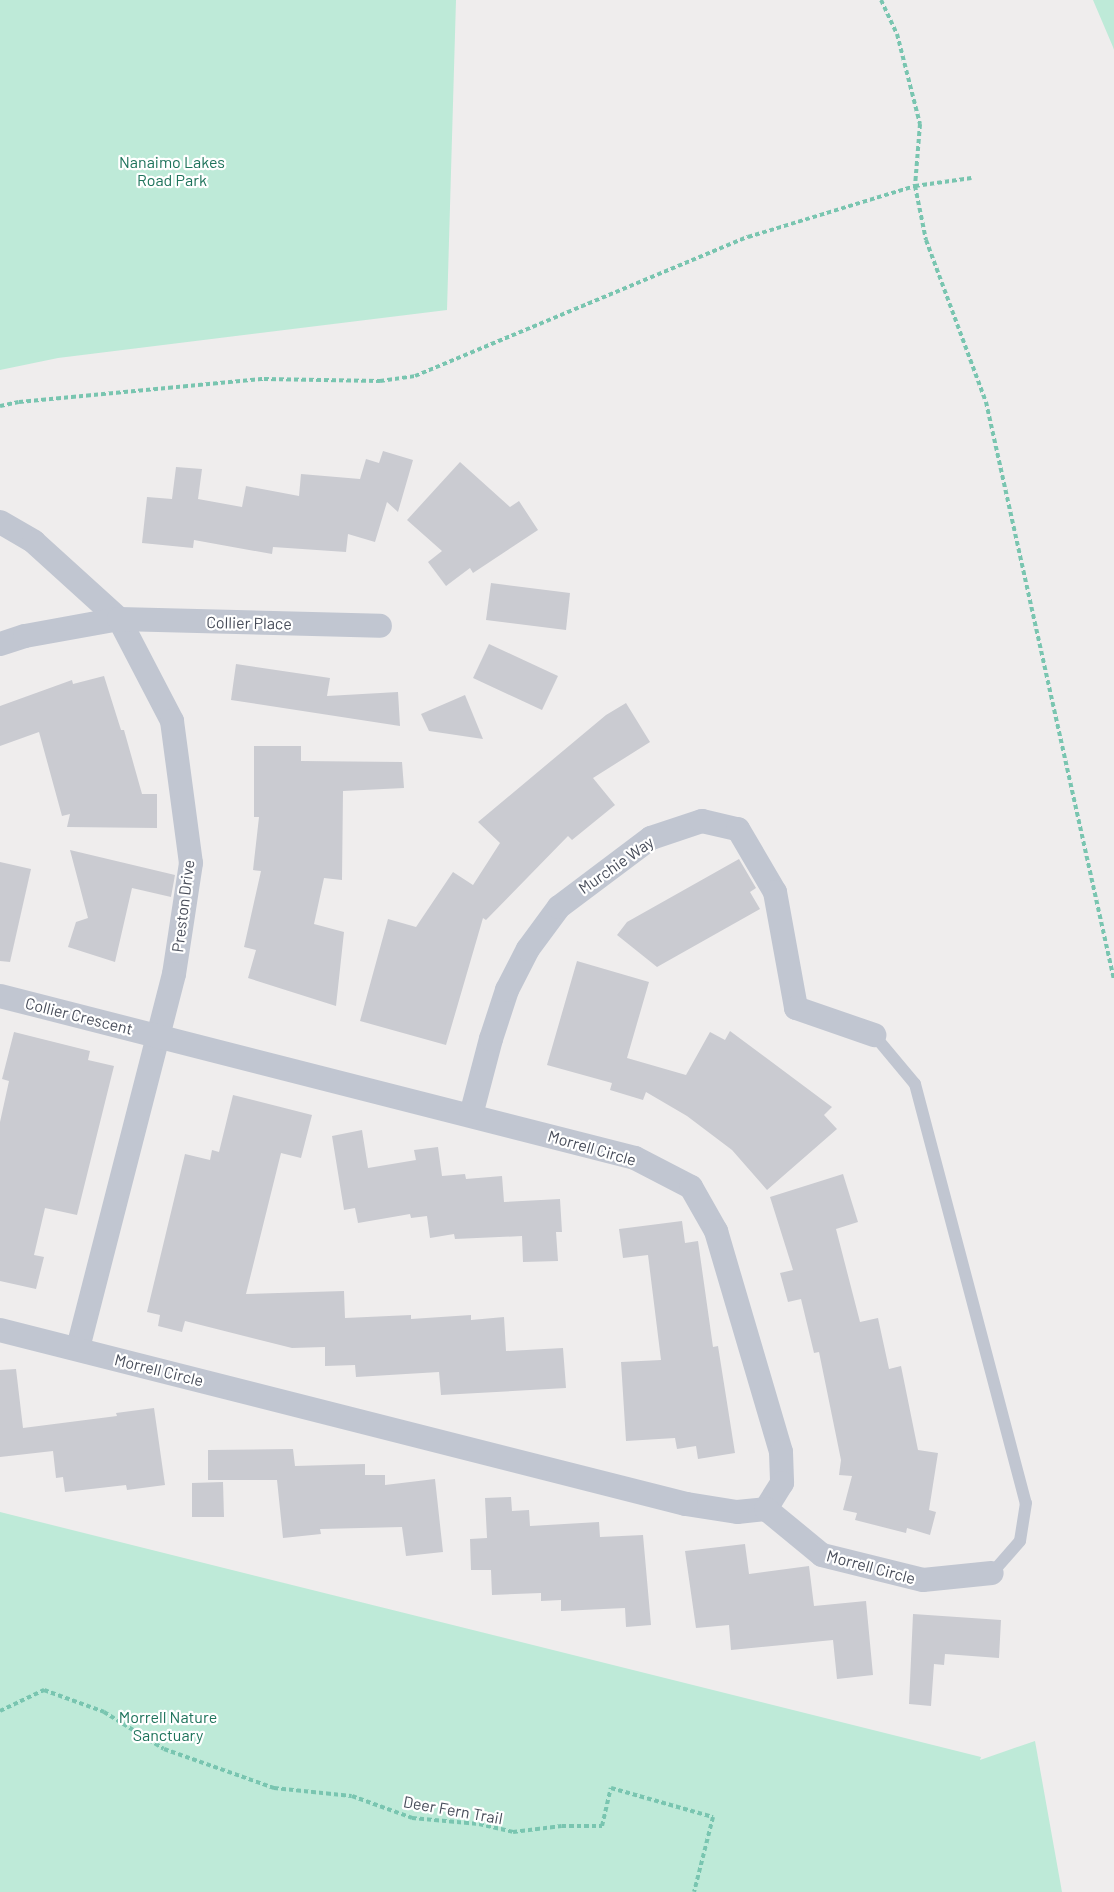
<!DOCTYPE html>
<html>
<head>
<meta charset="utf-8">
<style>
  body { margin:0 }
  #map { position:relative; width:1114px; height:1892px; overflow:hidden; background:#efeded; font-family:Barlow,sans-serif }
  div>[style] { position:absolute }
  .green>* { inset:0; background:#beead8 }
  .building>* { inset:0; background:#cacbd1 }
  .path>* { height:4px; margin-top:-2px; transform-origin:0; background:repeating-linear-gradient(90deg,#79c5b0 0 4.5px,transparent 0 7.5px) }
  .service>* { height:12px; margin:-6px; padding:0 6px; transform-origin:6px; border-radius:6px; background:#c1c6d1 }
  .minor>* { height:24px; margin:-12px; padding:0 12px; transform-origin:12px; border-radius:12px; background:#c1c6d1 }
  span { translate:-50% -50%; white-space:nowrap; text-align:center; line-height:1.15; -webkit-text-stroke:4.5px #fff; paint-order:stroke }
  .park-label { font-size:16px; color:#1e735b }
  .street-label { font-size:16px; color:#474c59 }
</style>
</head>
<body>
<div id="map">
  <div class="green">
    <i style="clip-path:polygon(0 0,456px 0,447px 310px,58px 358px,0 370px)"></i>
    <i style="clip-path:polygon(1093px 0,1114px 0,1114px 50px,1113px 47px)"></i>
    <i style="clip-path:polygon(0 1512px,981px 1757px,980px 1760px,1035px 1741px,1062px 1892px,0 1892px)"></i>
  </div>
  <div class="building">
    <i style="clip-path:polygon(383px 451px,413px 460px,398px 512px,387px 502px,375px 542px,348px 534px,346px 552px,273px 547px,272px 554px,194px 540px,193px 548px,142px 543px,147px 497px,172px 499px,176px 467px,202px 469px,198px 499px,242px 507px,246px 486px,299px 496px,301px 474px,360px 479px,366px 459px,379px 463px)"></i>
    <i style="clip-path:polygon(460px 462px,510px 507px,519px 501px,538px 530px,473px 573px,470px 568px,446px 586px,428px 562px,442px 551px,407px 520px)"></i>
    <i style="clip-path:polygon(491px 583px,570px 593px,566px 630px,486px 620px)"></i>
    <i style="clip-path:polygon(489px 644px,558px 676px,542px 710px,473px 678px)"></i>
    <i style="clip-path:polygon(236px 664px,330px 678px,327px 696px,398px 692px,400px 726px,231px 700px)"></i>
    <i style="clip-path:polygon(104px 676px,121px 730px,124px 730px,142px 794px,157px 794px,157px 828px,67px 827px,70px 814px,62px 816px,39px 732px,0 746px,0 706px,72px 680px,73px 684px)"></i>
    <i style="clip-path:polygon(465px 695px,483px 739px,429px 731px,421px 714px)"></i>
    <i style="clip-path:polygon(626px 703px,650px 742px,593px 778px,615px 805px,572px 840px,568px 836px,486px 920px,483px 918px,446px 1045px,360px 1021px,388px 919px,416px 927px,453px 872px,473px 885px,500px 843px,478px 822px,606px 715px)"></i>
    <i style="clip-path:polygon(254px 746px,301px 746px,301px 761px,402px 762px,404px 788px,343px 791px,342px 880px,324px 878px,314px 924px,344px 932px,336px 1006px,248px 978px,256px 950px,244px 947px,261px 871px,253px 870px,259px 817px,254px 817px)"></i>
    <i style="clip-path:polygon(70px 850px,175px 875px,171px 897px,132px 888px,115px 962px,68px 947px,76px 922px,88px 918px)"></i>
    <i style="clip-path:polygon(739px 859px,756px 888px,750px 892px,760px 909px,657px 967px,617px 935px,627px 922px)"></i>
    <i style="clip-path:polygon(0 862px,31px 869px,10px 962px,0 961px)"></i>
    <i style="clip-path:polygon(577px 961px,649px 982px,627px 1058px,686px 1075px,710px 1032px,725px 1040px,730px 1031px,832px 1107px,824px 1115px,837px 1129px,767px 1190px,732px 1150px,687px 1116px,646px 1092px,643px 1100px,610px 1090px,612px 1083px,547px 1065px)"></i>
    <i style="clip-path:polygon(14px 1032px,90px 1051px,88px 1060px,114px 1066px,77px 1215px,45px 1208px,34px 1255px,44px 1257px,36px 1289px,0 1281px,0 1122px,9px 1081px,2px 1079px)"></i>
    <i style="clip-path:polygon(233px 1095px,312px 1115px,301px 1158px,281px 1153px,246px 1294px,344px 1291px,345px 1318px,411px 1315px,411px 1319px,471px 1315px,471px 1320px,504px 1317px,506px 1351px,563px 1348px,566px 1388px,441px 1395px,439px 1372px,356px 1377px,355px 1365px,325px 1366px,325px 1347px,292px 1348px,185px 1321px,182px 1332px,158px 1326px,160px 1315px,147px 1312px,185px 1154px,210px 1160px,212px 1150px,219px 1152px)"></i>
    <i style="clip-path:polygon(362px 1130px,368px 1168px,416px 1160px,414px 1150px,438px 1147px,442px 1176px,465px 1174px,466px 1179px,502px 1176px,504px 1202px,560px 1199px,562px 1232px,556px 1232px,558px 1261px,523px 1262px,522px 1236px,455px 1239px,454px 1234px,430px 1238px,427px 1216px,411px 1218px,410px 1214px,358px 1223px,355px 1208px,344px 1210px,332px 1136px)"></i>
    <i style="clip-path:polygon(843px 1174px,858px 1222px,836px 1229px,860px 1322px,878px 1318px,889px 1369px,901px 1366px,918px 1450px,938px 1453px,929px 1510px,936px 1512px,930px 1535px,907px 1528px,906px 1533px,855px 1520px,857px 1513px,843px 1510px,852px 1476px,839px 1475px,841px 1460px,819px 1352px,814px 1353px,801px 1299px,788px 1302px,780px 1273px,793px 1270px,770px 1197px)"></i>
    <i style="clip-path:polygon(682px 1221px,685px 1243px,698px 1241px,713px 1347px,718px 1346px,735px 1453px,698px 1459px,696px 1446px,677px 1449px,675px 1438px,626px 1441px,621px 1362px,661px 1360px,648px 1255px,623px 1258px,619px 1229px)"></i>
    <i style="clip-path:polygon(16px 1369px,23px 1428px,117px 1416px,116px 1413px,154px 1408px,165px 1485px,127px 1490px,126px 1485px,65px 1492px,63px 1477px,56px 1478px,53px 1451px,0 1457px,0 1370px)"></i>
    <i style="clip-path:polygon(293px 1449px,295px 1466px,365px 1464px,365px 1475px,385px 1475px,385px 1485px,435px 1479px,443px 1552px,406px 1556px,402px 1527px,320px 1529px,321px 1534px,283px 1538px,277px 1480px,208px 1480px,208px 1450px)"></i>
    <i style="clip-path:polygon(223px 1482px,224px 1517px,192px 1517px,192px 1483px)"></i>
    <i style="clip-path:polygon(511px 1497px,512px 1511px,529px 1510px,530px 1526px,599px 1522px,600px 1537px,643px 1535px,651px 1625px,626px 1627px,625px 1608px,561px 1611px,561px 1600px,541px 1601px,541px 1593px,492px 1595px,491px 1570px,471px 1570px,470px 1539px,487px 1538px,485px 1498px)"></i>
    <i style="clip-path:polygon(745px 1544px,749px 1574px,809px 1566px,814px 1606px,866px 1601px,873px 1675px,837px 1679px,833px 1640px,731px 1650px,729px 1625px,696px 1628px,685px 1551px)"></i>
    <i style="clip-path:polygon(913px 1614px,1001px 1620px,999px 1658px,945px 1654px,944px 1665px,934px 1664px,931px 1706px,909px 1704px)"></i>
  </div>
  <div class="path">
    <i style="left:881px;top:0;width:38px;rotate:65deg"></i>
    <i style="left:897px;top:34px;width:93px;rotate:75.7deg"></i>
    <i style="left:920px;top:124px;width:62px;rotate:94.6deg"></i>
    <i style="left:915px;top:186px;width:55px;rotate:78.5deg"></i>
    <i style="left:926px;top:240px;width:173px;rotate:69.7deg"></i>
    <i style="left:986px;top:402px;width:592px;rotate:77.51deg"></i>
    <i style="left:0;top:406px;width:19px;rotate:-12deg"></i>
    <i style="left:19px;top:402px;width:246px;rotate:-5.4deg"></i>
    <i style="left:264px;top:379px;width:116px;rotate:1deg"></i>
    <i style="left:380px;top:381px;width:35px;rotate:-8deg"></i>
    <i style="left:415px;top:376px;width:361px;rotate:-22.7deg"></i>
    <i style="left:748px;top:237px;width:175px;rotate:-17deg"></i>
    <i style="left:915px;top:186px;width:57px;rotate:-8.1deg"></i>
    <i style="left:0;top:1711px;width:49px;rotate:-25.5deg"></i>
    <i style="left:44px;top:1690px;width:64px;rotate:20.1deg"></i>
    <i style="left:104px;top:1712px;width:70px;rotate:31.7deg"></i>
    <i style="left:164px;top:1749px;width:117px;rotate:19.5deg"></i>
    <i style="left:274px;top:1788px;width:78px;rotate:5.9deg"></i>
    <i style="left:352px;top:1796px;width:64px;rotate:20.1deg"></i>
    <i style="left:412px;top:1818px;width:67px;rotate:5.1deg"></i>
    <i style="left:479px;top:1824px;width:35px;rotate:13deg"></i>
    <i style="left:513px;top:1832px;width:49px;rotate:-7deg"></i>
    <i style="left:562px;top:1826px;width:40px"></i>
    <i style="left:602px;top:1826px;width:39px;rotate:-77deg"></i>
    <i style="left:611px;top:1788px;width:106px;rotate:15.9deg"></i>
    <i style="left:713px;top:1817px;width:77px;rotate:104.2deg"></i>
  </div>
  <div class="service">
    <i style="left:874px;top:1035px;width:64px;rotate:50.1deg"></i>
    <i style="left:915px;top:1084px;width:433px;rotate:75.2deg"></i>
    <i style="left:1026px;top:1503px;width:38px;rotate:99deg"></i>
    <i style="left:1020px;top:1541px;width:43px;rotate:131.2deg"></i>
  </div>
  <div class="minor">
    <i style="left:0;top:522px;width:39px;rotate:30deg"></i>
    <i style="left:34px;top:542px;width:115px;rotate:42.2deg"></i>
    <i style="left:119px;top:619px;width:115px;rotate:62.5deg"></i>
    <i style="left:172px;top:721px;width:143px;rotate:82.4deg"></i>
    <i style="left:191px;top:863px;width:112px;rotate:98.7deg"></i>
    <i style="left:174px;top:974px;width:387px;rotate:104.4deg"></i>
    <i style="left:0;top:644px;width:26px;rotate:-18deg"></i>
    <i style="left:25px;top:636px;width:96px;rotate:-10.3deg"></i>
    <i style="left:119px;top:619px;width:261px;rotate:1.5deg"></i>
    <i style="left:0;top:996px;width:655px;rotate:14.31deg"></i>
    <i style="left:635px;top:1158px;width:63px;rotate:27.4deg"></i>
    <i style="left:691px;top:1187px;width:51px;rotate:60.4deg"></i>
    <i style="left:716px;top:1231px;width:230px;rotate:73.6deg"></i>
    <i style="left:781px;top:1452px;width:31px;rotate:88deg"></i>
    <i style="left:782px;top:1483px;width:31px;rotate:122deg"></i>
    <i style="left:766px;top:1509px;width:29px;rotate:174deg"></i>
    <i style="left:737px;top:1512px;width:52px;rotate:-171.1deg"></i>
    <i style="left:686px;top:1504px;width:708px;rotate:-165.77deg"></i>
    <i style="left:471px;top:1115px;width:79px;rotate:-75.3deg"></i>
    <i style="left:491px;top:1039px;width:52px;rotate:-71.9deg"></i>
    <i style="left:507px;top:990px;width:46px;rotate:-62.9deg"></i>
    <i style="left:528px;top:949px;width:52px;rotate:-53.6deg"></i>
    <i style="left:559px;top:907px;width:115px;rotate:-36.9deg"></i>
    <i style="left:651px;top:838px;width:54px;rotate:-18.4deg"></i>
    <i style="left:702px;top:821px;width:37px;rotate:13deg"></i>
    <i style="left:738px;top:829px;width:73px;rotate:59.6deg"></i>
    <i style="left:775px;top:892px;width:118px;rotate:79.7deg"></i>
    <i style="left:796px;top:1008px;width:83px;rotate:19.1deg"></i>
    <i style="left:766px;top:1509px;width:72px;rotate:39.4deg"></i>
    <i style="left:822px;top:1555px;width:104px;rotate:13.9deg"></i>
    <i style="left:923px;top:1580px;width:69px;rotate:-5.8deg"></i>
  </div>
  <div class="park-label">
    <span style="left:172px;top:171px">Nanaimo Lakes<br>Road Park</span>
    <span style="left:168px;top:1726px">Morrell Nature<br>Sanctuary</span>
  </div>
  <div class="street-label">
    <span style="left:249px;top:623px;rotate:1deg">Collier Place</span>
    <span style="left:616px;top:865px;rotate:-35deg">Murchie Way</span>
    <span style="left:183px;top:906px;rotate:-83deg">Preston Drive</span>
    <span style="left:79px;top:1016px;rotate:14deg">Collier Crescent</span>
    <span style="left:592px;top:1148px;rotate:16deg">Morrell Circle</span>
    <span style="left:159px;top:1370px;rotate:14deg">Morrell Circle</span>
    <span style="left:871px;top:1567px;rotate:15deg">Morrell Circle</span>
    <span style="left:453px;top:1810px;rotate:10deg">Deer Fern Trail</span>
  </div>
</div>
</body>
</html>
